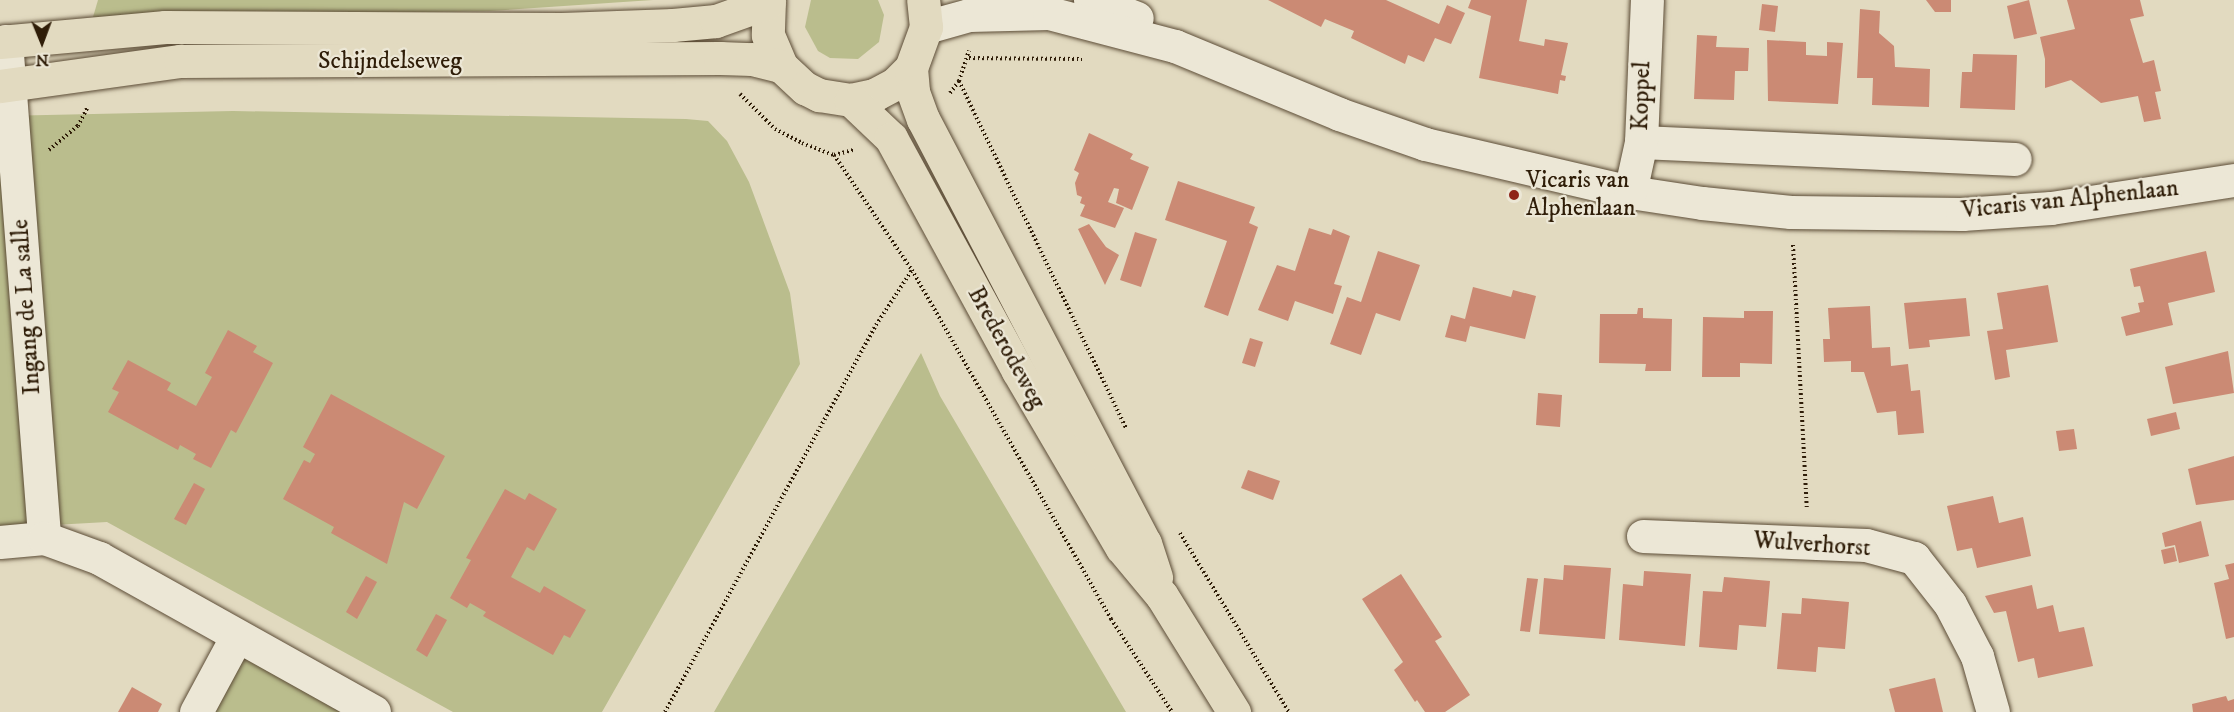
<!DOCTYPE html>
<html>
<head>
<meta charset="utf-8">
<style>
  body { margin:0 }
  #map { position:relative; width:2234px; height:712px; overflow:hidden; background:#e2dac0; font-family:"IM FELL DW Pica",serif }
  div>[style] { position:absolute }
  .green>* { inset:0; background:#babd8d }
  .building>* { inset:0; background:#cb8a74 }
  .path>* { height:4px; margin-top:-2px; transform-origin:0; background:repeating-linear-gradient(90deg,#2f1d08 0 1.5px,transparent 0 4.5px) }
  .roads { filter:drop-shadow(0 0 2px #5c4c36) drop-shadow(0 0 2px #5c4c36) }
  .minor>* { height:33px; margin:-16.5px; padding:0 16.5px; transform-origin:16.5px; border-radius:16.5px; background:#ece7d6 }
  .major>* { height:33px; margin:-16.5px; padding:0 16.5px; transform-origin:16.5px; border-radius:16.5px; background:#e2dac0 }
  .dots>* { width:16px; height:16px; translate:-50% -50%; box-sizing:border-box; border:3px solid #ece7d6; border-radius:50% }
  span { translate:-50% -50%; white-space:nowrap; text-align:center; line-height:1.15; -webkit-text-stroke:4.5px #ece7d6; paint-order:stroke }
  .street-label { font-size:24px; color:#2f1d08 }
  .poi-label { font-size:24px; color:#2f1d08 }
  .left { translate:0 -50%; text-align:left }
  .north { position:absolute; left:12px; top:12px; width:60px; height:60px; -webkit-text-stroke:4px #ece7d6; paint-order:stroke; rotate:179deg; font-size:16px; font-weight:700; line-height:24px; text-align:center; color:#2f1d08 }
  .north::after { content:''; display:block; margin:auto; width:21px; height:27px; background:#2f1d08; clip-path:polygon(50% 0,100% 100%,50% 72%,0 100%) }
</style>
</head>
<body>
<div id="map">
  <div class="green">
    <i style="clip-path:polygon(98px 0,653px 0,490px 11px,93px 17px)"></i>
    <i style="clip-path:polygon(811px 0,878px 0,884px 15px,879px 42px,858px 59px,830px 58px,818px 51px,805px 27px)"></i>
    <i style="clip-path:polygon(233px 111px,686px 119px,708px 121px,727px 141px,749px 182px,790px 293px,800px 364px,602px 712px,453px 712px,107px 522px,0 528px,0 116px)"></i>
    <i style="clip-path:polygon(921px 353px,940px 396px,1126px 712px,714px 712px)"></i>
    <i style="clip-path:polygon(243px 655px,341px 712px,211px 712px)"></i>
  </div>
  <div class="building">
    <i style="clip-path:polygon(1268px 0,1386px 0,1439px 24px,1447px 5px,1465px 13px,1451px 44px,1435px 38px,1424px 62px,1408px 55px,1405px 64px,1351px 38px,1354px 31px,1325px 19px,1321px 27px)"></i>
    <i style="clip-path:polygon(1471px 0,1527px 0,1519px 41px,1544px 46px,1545px 39px,1568px 43px,1561px 75px,1566px 76px,1565px 81px,1560px 80px,1558px 94px,1479px 78px,1491px 16px,1468px 8px)"></i>
    <i style="clip-path:polygon(1926px 0,1951px 0,1951px 12px,1935px 12px)"></i>
    <i style="clip-path:polygon(2029px 0,2037px 34px,2014px 39px,2007px 6px)"></i>
    <i style="clip-path:polygon(2067px 0,2140px 0,2144px 16px,2130px 19px,2143px 63px,2154px 60px,2161px 91px,2155px 92px,2161px 119px,2144px 122px,2138px 96px,2101px 103px,2071px 80px,2045px 88px,2045px 59px,2040px 37px,2075px 29px)"></i>
    <i style="clip-path:polygon(1762px 4px,1778px 6px,1775px 32px,1759px 30px)"></i>
    <i style="clip-path:polygon(1860px 9px,1880px 11px,1879px 33px,1894px 46px,1895px 67px,1930px 69px,1929px 107px,1872px 105px,1873px 78px,1857px 78px)"></i>
    <i style="clip-path:polygon(1697px 35px,1717px 36px,1716px 47px,1749px 48px,1748px 71px,1735px 71px,1734px 100px,1694px 99px)"></i>
    <i style="clip-path:polygon(1767px 40px,1806px 42px,1806px 55px,1827px 56px,1827px 42px,1843px 43px,1838px 104px,1768px 101px)"></i>
    <i style="clip-path:polygon(1973px 54px,2017px 55px,2015px 110px,1960px 108px,1962px 72px,1972px 72px)"></i>
    <i style="clip-path:polygon(1089px 133px,1133px 154px,1130px 159px,1149px 167px,1132px 210px,1116px 203px,1119px 189px,1114px 188px,1108px 202px,1124px 208px,1115px 228px,1080px 216px,1085px 205px,1080px 203px,1082px 197px,1077px 195px,1075px 183px,1079px 173px,1074px 170px)"></i>
    <i style="clip-path:polygon(1178px 181px,1255px 207px,1249px 223px,1258px 227px,1228px 316px,1204px 307px,1227px 241px,1165px 220px)"></i>
    <i style="clip-path:polygon(1089px 224px,1106px 247px,1119px 255px,1105px 285px,1078px 229px)"></i>
    <i style="clip-path:polygon(1309px 228px,1331px 235px,1333px 229px,1350px 236px,1334px 284px,1342px 286px,1333px 314px,1295px 301px,1288px 321px,1258px 310px,1277px 265px,1295px 271px)"></i>
    <i style="clip-path:polygon(1135px 232px,1157px 239px,1141px 287px,1120px 280px)"></i>
    <i style="clip-path:polygon(1378px 251px,1420px 265px,1400px 321px,1376px 313px,1361px 355px,1330px 344px,1347px 297px,1361px 302px)"></i>
    <i style="clip-path:polygon(2206px 251px,2215px 292px,2168px 303px,2173px 325px,2126px 336px,2121px 317px,2140px 312px,2138px 303px,2144px 302px,2140px 286px,2134px 287px,2130px 269px)"></i>
    <i style="clip-path:polygon(2048px 285px,2058px 342px,2006px 350px,2010px 377px,1995px 380px,1987px 331px,2003px 329px,1997px 293px)"></i>
    <i style="clip-path:polygon(1473px 287px,1511px 297px,1513px 290px,1536px 296px,1525px 339px,1470px 326px,1466px 342px,1445px 337px,1451px 315px,1465px 319px)"></i>
    <i style="clip-path:polygon(1966px 298px,1970px 336px,1929px 340px,1930px 347px,1909px 349px,1904px 303px)"></i>
    <i style="clip-path:polygon(1870px 306px,1872px 348px,1890px 347px,1891px 366px,1908px 364px,1911px 391px,1920px 390px,1924px 433px,1898px 435px,1896px 411px,1877px 413px,1864px 372px,1851px 372px,1851px 361px,1824px 362px,1823px 339px,1830px 339px,1828px 308px)"></i>
    <i style="clip-path:polygon(1638px 308px,1643px 308px,1643px 318px,1672px 319px,1671px 371px,1645px 371px,1646px 364px,1599px 363px,1600px 314px,1637px 314px)"></i>
    <i style="clip-path:polygon(1744px 311px,1773px 311px,1772px 364px,1740px 363px,1740px 377px,1702px 377px,1703px 317px,1744px 318px)"></i>
    <i style="clip-path:polygon(228px 330px,257px 346px,253px 352px,273px 363px,236px 433px,231px 430px,211px 468px,193px 459px,196px 454px,180px 445px,178px 450px,108px 412px,119px 392px,112px 389px,128px 360px,171px 383px,167px 390px,196px 406px,212px 377px,205px 373px)"></i>
    <i style="clip-path:polygon(1250px 338px,1263px 342px,1255px 367px,1242px 363px)"></i>
    <i style="clip-path:polygon(2228px 351px,2234px 393px,2173px 404px,2165px 367px)"></i>
    <i style="clip-path:polygon(1538px 393px,1562px 395px,1560px 427px,1536px 425px)"></i>
    <i style="clip-path:polygon(331px 394px,445px 456px,417px 509px,404px 502px,387px 564px,331px 533px,334px 527px,283px 499px,304px 460px,310px 463px,315px 454px,303px 447px)"></i>
    <i style="clip-path:polygon(2176px 412px,2180px 429px,2151px 436px,2147px 419px)"></i>
    <i style="clip-path:polygon(2074px 429px,2077px 449px,2059px 451px,2056px 431px)"></i>
    <i style="clip-path:polygon(2234px 456px,2234px 500px,2196px 505px,2188px 469px)"></i>
    <i style="clip-path:polygon(1248px 470px,1280px 481px,1273px 500px,1241px 488px)"></i>
    <i style="clip-path:polygon(194px 483px,205px 489px,186px 525px,174px 519px)"></i>
    <i style="clip-path:polygon(505px 489px,525px 500px,529px 493px,557px 509px,534px 551px,527px 547px,511px 577px,540px 593px,544px 586px,586px 610px,570px 638px,564px 635px,553px 655px,483px 616px,486px 612px,470px 603px,467px 608px,450px 598px,471px 560px,466px 558px)"></i>
    <i style="clip-path:polygon(1993px 496px,1999px 523px,2023px 517px,2031px 556px,1977px 568px,1972px 548px,1957px 551px,1947px 506px)"></i>
    <i style="clip-path:polygon(2201px 521px,2209px 556px,2179px 563px,2175px 545px,2165px 547px,2162px 533px)"></i>
    <i style="clip-path:polygon(2174px 547px,2177px 561px,2164px 564px,2161px 550px)"></i>
    <i style="clip-path:polygon(2234px 563px,2234px 637px,2226px 639px,2214px 583px,2229px 579px,2225px 565px)"></i>
    <i style="clip-path:polygon(1564px 565px,1611px 568px,1605px 639px,1539px 634px,1544px 578px,1563px 580px)"></i>
    <i style="clip-path:polygon(1644px 571px,1691px 574px,1685px 646px,1619px 640px,1623px 584px,1643px 586px)"></i>
    <i style="clip-path:polygon(1401px 574px,1442px 637px,1435px 641px,1470px 695px,1445px 712px,1425px 712px,1417px 700px,1415px 702px,1394px 670px,1403px 662px,1362px 599px)"></i>
    <i style="clip-path:polygon(366px 576px,377px 582px,357px 619px,346px 612px)"></i>
    <i style="clip-path:polygon(1724px 577px,1770px 581px,1766px 627px,1739px 625px,1737px 650px,1699px 647px,1703px 591px,1722px 592px)"></i>
    <i style="clip-path:polygon(1527px 578px,1538px 579px,1530px 632px,1520px 631px)"></i>
    <i style="clip-path:polygon(2032px 585px,2037px 609px,2053px 605px,2059px 632px,2084px 627px,2093px 666px,2038px 678px,2034px 658px,2018px 662px,2006px 611px,1994px 613px,1985px 596px)"></i>
    <i style="clip-path:polygon(1802px 598px,1849px 602px,1845px 649px,1818px 647px,1816px 672px,1777px 669px,1782px 613px,1801px 614px)"></i>
    <i style="clip-path:polygon(436px 614px,447px 620px,427px 657px,416px 650px)"></i>
    <i style="clip-path:polygon(1935px 678px,1943px 712px,1895px 712px,1889px 689px)"></i>
    <i style="clip-path:polygon(132px 687px,162px 704px,158px 712px,118px 712px)"></i>
    <i style="clip-path:polygon(2226px 696px,2228px 701px,2234px 699px,2234px 712px,2193px 712px,2192px 704px)"></i>
  </div>
  <div class="path">
    <i style="left:969px;top:58px;width:113px;rotate:0.5deg"></i>
    <i style="left:959px;top:81px;width:385px;rotate:64.3deg"></i>
    <i style="left:950px;top:93px;width:15px;rotate:-53deg"></i>
    <i style="left:959px;top:81px;width:32px;rotate:-72deg"></i>
    <i style="left:740px;top:94px;width:49px;rotate:45deg"></i>
    <i style="left:775px;top:129px;width:30px;rotate:27deg"></i>
    <i style="left:802px;top:143px;width:34px;rotate:21deg"></i>
    <i style="left:834px;top:155px;width:20px;rotate:-15deg"></i>
    <i style="left:49px;top:150px;width:38px;rotate:-40deg"></i>
    <i style="left:78px;top:126px;width:20px;rotate:-63deg"></i>
    <i style="left:834px;top:155px;width:139px;rotate:55.9deg"></i>
    <i style="left:912px;top:270px;width:402px;rotate:60.3deg"></i>
    <i style="left:1111px;top:619px;width:111px;rotate:56.7deg"></i>
    <i style="left:1793px;top:245px;width:265px;rotate:87deg"></i>
    <i style="left:1180px;top:533px;width:210px;rotate:58.7deg"></i>
    <i style="left:665px;top:712px;width:441px;rotate:-61.4deg"></i>
    <i style="left:876px;top:325px;width:66px;rotate:-56.8deg"></i>
  </div>
  <div class="roads">
    <div class="minor">
      <i style="left:1090px;top:0;width:50px;rotate:21deg"></i>
      <i style="left:926px;top:27px;width:45px;rotate:-15.6deg"></i>
      <i style="left:969px;top:15px;width:80px;rotate:-1.4deg"></i>
      <i style="left:1049px;top:13px;width:130px;rotate:14.7deg"></i>
      <i style="left:1175px;top:46px;width:178px;rotate:22.5deg"></i>
      <i style="left:1339px;top:114px;width:91px;rotate:19.2deg"></i>
      <i style="left:1425px;top:144px;width:211px;rotate:13.2deg"></i>
      <i style="left:1630px;top:192px;width:73px;rotate:8.7deg"></i>
      <i style="left:1702px;top:203px;width:89px;rotate:5.8deg"></i>
      <i style="left:1791px;top:212px;width:171px;rotate:0.7deg"></i>
      <i style="left:1962px;top:214px;width:89px;rotate:-3.9deg"></i>
      <i style="left:2051px;top:208px;width:185px;rotate:-8.7deg"></i>
      <i style="left:6px;top:41px;width:498px;rotate:85.6deg"></i>
      <i style="left:1641px;top:142px;width:374px;rotate:2.6deg"></i>
      <i style="left:1630px;top:192px;width:51px;rotate:-77.6deg"></i>
      <i style="left:1641px;top:142px;width:142px;rotate:-87.6deg"></i>
      <i style="left:1643px;top:536px;width:223px;rotate:2.3deg"></i>
      <i style="left:1866px;top:545px;width:50px;rotate:15.2deg"></i>
      <i style="left:1914px;top:558px;width:58px;rotate:52deg"></i>
      <i style="left:1950px;top:604px;width:59px;rotate:62.6deg"></i>
      <i style="left:1977px;top:656px;width:58px;rotate:74.1deg"></i>
      <i style="left:0;top:542px;width:44px;rotate:-5.2deg"></i>
      <i style="left:44px;top:538px;width:59px;rotate:20deg"></i>
      <i style="left:99px;top:558px;width:315px;rotate:29.2deg"></i>
      <i style="left:196px;top:712px;width:86px;rotate:-61.7deg"></i>
    </div>
    <div class="major">
      <i style="left:769px;top:0;width:35px;rotate:92deg"></i>
      <i style="left:768px;top:35px;width:34px;rotate:67deg"></i>
      <i style="left:781px;top:66px;width:33px;rotate:43deg"></i>
      <i style="left:805px;top:88px;width:16px;rotate:27deg"></i>
      <i style="left:819px;top:95px;width:32px;rotate:9deg"></i>
      <i style="left:851px;top:100px;width:24px;rotate:-12deg"></i>
      <i style="left:874px;top:95px;width:24px;rotate:-28deg"></i>
      <i style="left:895px;top:84px;width:23px;rotate:-45deg"></i>
      <i style="left:911px;top:68px;width:44px;rotate:-69.9deg"></i>
      <i style="left:926px;top:27px;width:27px;rotate:-96deg"></i>
      <i style="left:0;top:42px;width:166px;rotate:-5.2deg"></i>
      <i style="left:165px;top:27px;width:397px;rotate:0.3deg"></i>
      <i style="left:562px;top:29px;width:111px;rotate:-2.1deg"></i>
      <i style="left:673px;top:25px;width:43px;rotate:-5.3deg"></i>
      <i style="left:716px;top:21px;width:56px;rotate:-19.7deg"></i>
      <i style="left:911px;top:68px;width:24px;rotate:85deg"></i>
      <i style="left:913px;top:92px;width:29px;rotate:70deg"></i>
      <i style="left:923px;top:119px;width:479px;rotate:62.4deg"></i>
      <i style="left:1145px;top:543px;width:36px;rotate:72deg"></i>
      <i style="left:0;top:86px;width:182px;rotate:-7.9deg"></i>
      <i style="left:180px;top:61px;width:540px;rotate:-0.32deg"></i>
      <i style="left:720px;top:58px;width:32px;rotate:2deg"></i>
      <i style="left:752px;top:59px;width:30px;rotate:14deg"></i>
      <i style="left:851px;top:100px;width:55px;rotate:43.5deg"></i>
      <i style="left:891px;top:138px;width:265px;rotate:61.4deg"></i>
      <i style="left:1018px;top:371px;width:205px;rotate:59.6deg"></i>
      <i style="left:1122px;top:548px;width:62px;rotate:50.2deg"></i>
      <i style="left:1162px;top:596px;width:137px;rotate:58.2deg"></i>
    </div>
  </div>
  <div class="dots">
    <i style="left:1514px;top:195px;background:#8f2418"></i>
  </div>
  <div class="street-label">
    <span style="left:390px;top:62px">Schijndelseweg</span>
    <span style="left:1642px;top:96px;rotate:-88deg">Koppel</span>
    <span style="left:2070px;top:200px;rotate:-6deg">Vicaris van Alphenlaan</span>
    <span style="left:27px;top:307px;rotate:-94deg">Ingang de La salle</span>
    <span style="left:1006px;top:348px;rotate:61deg">Brederodeweg</span>
    <span style="left:1812px;top:545px;rotate:4deg">Wulverhorst</span>
  </div>
  <div class="poi-label">
    <span class="left" style="left:1526px;top:195px">Vicaris van<br>Alphenlaan</span>
  </div>
  <div class="north">N</div>
</div>
</body>
</html>
